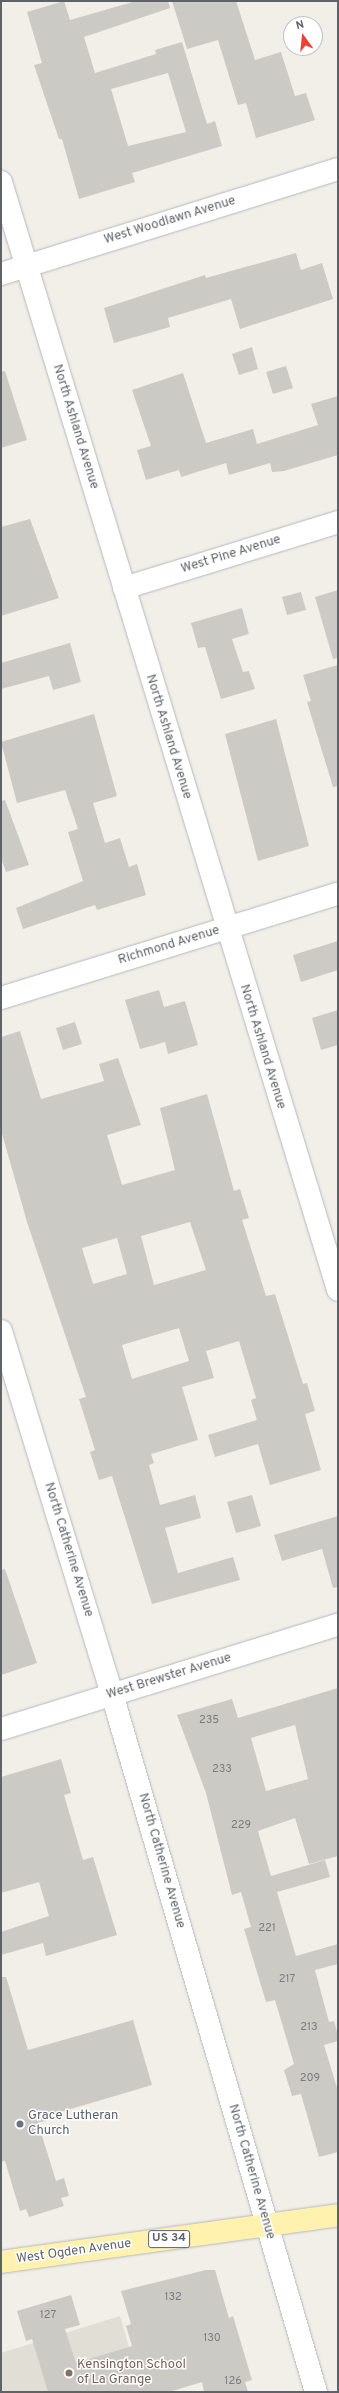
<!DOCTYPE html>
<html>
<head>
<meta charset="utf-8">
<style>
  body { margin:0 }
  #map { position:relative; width:339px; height:2393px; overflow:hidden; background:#f1efe8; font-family:Overpass,sans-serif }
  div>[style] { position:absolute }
  .education>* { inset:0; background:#e1ded6 }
  .building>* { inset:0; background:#cccac5 }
  .roads { filter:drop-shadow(0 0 1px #b5b8bc) drop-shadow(0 0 1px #b5b8bc) }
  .street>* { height:22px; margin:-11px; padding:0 11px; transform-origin:11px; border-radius:11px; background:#fff }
  .primary>* { height:22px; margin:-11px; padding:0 11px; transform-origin:11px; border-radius:11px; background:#fff2af }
  .dots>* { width:11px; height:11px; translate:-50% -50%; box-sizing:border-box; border:2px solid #fff; border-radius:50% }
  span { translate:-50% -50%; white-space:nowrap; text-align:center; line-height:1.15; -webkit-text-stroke:3px #fff; paint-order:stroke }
  .number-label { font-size:11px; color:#7a7d7f }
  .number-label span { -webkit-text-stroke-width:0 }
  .shield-label span { padding:1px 3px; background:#fff; border:1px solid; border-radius:3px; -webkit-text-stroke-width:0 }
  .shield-label { font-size:12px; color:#5f6368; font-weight:700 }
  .street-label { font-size:13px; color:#5f6368 }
  .worship-label { font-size:13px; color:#5b616d }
  .left { translate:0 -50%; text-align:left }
  .education-label { font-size:13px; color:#785e54 }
  .frame { position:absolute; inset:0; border:2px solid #5f6368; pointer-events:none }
  .north { position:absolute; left:283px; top:16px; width:40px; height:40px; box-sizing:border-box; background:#fff; border:1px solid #bfc1c3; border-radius:50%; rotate:345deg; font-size:11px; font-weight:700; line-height:16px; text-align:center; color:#5f6368 }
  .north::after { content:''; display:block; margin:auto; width:14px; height:18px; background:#ea4335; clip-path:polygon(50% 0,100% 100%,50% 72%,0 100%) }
</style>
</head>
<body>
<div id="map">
  <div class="education">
    <i style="clip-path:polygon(120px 2316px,142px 2392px,1px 2392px,1px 2353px)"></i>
  </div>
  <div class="building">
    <i style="clip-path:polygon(evenodd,64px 1px,70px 20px,136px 1px,168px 1px,170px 8px,84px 37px,95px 73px,156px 54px,155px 50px,182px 42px,207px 124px,215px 121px,222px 146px,132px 173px,135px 182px,79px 199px,62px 139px,59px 139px,34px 65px,42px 63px,27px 12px,64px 1px,168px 73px,186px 132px,128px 146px,111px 89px,168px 73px)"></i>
    <i style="clip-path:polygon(172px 1px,236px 1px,255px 60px,281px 52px,295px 96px,306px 93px,315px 120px,256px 138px,246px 103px,238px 105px,218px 40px,187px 49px)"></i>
    <i style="clip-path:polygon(296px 253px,301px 270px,322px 263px,333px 299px,240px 329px,231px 299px,168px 318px,170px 327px,114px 343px,104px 308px,205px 275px,206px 278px)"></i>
    <i style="clip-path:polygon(252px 347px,258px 369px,239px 375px,232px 354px)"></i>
    <i style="clip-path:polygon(286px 366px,293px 388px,273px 394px,266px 372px)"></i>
    <i style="clip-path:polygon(5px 371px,27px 440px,1px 448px,1px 372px)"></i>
    <i style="clip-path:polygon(183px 373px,206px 443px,253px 429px,257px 444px,318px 425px,311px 404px,338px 396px,338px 455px,284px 471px,272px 472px,270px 463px,229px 475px,226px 463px,181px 477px,179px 470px,146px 480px,137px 450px,151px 446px,132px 390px)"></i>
    <i style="clip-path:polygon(30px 519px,59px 598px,1px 616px,1px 527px)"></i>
    <i style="clip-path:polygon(338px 590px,338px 658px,333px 659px,315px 597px)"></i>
    <i style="clip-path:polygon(301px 592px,306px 610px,287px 615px,282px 597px)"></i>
    <i style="clip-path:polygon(242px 608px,249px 634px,232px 639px,243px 672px,249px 671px,255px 689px,221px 699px,205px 647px,198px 648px,191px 623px)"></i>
    <i style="clip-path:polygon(70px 643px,81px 682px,53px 690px,49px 676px,1px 689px,1px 663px)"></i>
    <i style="clip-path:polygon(338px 665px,338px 786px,333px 787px,307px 702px,311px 701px,303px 675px)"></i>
    <i style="clip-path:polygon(94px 714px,117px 796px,93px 803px,105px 843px,120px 838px,129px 867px,137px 864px,146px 895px,97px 910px,95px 905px,23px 929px,16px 908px,83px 881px,68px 832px,78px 829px,65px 790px,17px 803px,1px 742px)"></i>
    <i style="clip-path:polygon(276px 719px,309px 846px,258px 861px,225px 734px)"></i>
    <i style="clip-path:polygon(5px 800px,29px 865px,6px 872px,1px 858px,1px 801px)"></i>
    <i style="clip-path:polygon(338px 941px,338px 970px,301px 982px,293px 955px)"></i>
    <i style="clip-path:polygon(159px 990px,164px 1007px,185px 1001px,198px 1045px,168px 1054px,165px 1042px,140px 1049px,125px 1000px)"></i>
    <i style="clip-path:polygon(338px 1010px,338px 1045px,321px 1050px,312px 1018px)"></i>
    <i style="clip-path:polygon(75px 1022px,82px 1044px,63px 1050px,56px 1028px)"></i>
    <i style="clip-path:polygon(evenodd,20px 1031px,41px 1099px,104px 1081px,99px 1064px,118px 1058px,141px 1125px,107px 1135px,122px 1185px,175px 1170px,160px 1108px,207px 1094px,234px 1191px,240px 1189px,249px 1218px,242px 1220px,266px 1296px,275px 1294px,303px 1384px,307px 1383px,315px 1411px,305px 1414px,321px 1470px,270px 1485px,258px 1444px,215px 1457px,208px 1435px,257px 1420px,251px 1400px,256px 1398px,239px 1341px,206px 1351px,214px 1378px,182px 1387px,198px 1440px,151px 1454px,154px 1463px,149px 1465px,160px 1505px,195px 1495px,201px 1518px,165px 1528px,178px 1573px,233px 1557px,240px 1580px,152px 1604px,112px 1476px,99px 1480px,90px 1452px,95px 1450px,79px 1399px,86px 1397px,27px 1222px,1px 1130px,1px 1037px,20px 1031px,190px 1222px,206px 1270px,154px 1285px,141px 1236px,190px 1222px,20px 1031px,117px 1238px,127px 1274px,93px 1284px,82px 1248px,117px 1238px,20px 1031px,179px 1328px,189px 1361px,132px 1379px,122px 1345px,179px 1328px)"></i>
    <i style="clip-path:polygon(252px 1495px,261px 1526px,236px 1533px,227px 1502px)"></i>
    <i style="clip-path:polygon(338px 1516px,338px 1587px,333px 1588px,322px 1549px,282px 1561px,274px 1535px)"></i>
    <i style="clip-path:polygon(5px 1569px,37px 1663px,1px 1675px,1px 1570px)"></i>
    <i style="clip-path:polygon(evenodd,338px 1688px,338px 1856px,309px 1864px,295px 1818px,258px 1831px,271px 1876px,325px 1860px,330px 1877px,277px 1892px,296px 1956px,338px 1944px,338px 1964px,315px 1970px,329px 2022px,334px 2021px,338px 2035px,338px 2041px,324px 2045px,338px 2091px,338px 2152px,319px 2157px,301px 2094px,292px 2096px,284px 2070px,294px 2064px,275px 2000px,266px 2002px,244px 1929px,251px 1927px,241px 1892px,232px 1895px,206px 1793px,177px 1715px,232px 1699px,238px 1718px,338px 1688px,295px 1725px,308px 1779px,266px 1791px,251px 1738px,295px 1725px)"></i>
    <i style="clip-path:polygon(61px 1759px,71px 1793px,64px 1795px,83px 1860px,93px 1857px,117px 1935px,46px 1956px,43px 1943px,1px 1955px,1px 1932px,49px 1916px,39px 1882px,1px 1893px,1px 1777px)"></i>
    <i style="clip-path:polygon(1px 1977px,6px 1977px,28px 2050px,133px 2020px,152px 2085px,47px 2116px,48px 2120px,38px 2123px,56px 2181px,64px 2178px,69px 2196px,61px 2198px,64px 2206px,29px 2217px,26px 2209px,20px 2211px,5px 2161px,1px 2162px)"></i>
    <i style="clip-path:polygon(206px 2270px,215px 2270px,229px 2318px,233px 2316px,252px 2380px,245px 2382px,248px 2392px,204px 2392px,202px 2382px,169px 2392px,48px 2392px,32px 2339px,26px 2341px,17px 2311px,71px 2295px,80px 2325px,65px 2329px,76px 2363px,132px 2346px,126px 2326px,131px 2324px,121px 2291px)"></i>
  </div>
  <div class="roads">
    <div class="street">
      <i style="left:1px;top:182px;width:1158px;rotate:73.08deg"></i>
      <i style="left:1px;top:274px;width:353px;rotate:-17.3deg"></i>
      <i style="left:124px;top:588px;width:224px;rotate:-17.1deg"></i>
      <i style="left:1px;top:998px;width:353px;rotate:-17.2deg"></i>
      <i style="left:1px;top:1331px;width:380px;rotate:73deg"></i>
      <i style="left:112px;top:1694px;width:727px;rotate:73.71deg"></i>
      <i style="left:1px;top:1729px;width:353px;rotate:-17.2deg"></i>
    </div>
    <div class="primary">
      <i style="left:1px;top:2262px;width:340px;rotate:-7.9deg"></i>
    </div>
  </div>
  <div class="dots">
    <i style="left:20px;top:2124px;background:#6b7280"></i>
    <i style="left:69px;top:2373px;background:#8d6e63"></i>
  </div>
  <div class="number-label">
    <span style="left:209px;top:1720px">235</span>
    <span style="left:222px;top:1769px">233</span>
    <span style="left:241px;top:1825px">229</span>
    <span style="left:267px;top:1928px">221</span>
    <span style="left:287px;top:1979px">217</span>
    <span style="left:309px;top:2027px">213</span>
    <span style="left:310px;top:2078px">209</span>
    <span style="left:173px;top:2297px">132</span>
    <span style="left:48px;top:2315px">127</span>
    <span style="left:212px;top:2338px">130</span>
    <span style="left:233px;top:2381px">126</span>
  </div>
  <div class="shield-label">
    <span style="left:169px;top:2239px">US 34</span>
  </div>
  <div class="street-label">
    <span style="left:170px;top:221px;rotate:-17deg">West Woodlawn Avenue</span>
    <span style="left:75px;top:427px;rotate:73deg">North Ashland Avenue</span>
    <span style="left:231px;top:555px;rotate:-17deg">West Pine Avenue</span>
    <span style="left:168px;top:737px;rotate:73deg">North Ashland Avenue</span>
    <span style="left:169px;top:946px;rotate:-17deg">Richmond Avenue</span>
    <span style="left:262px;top:1047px;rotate:73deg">North Ashland Avenue</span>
    <span style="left:68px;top:1550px;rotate:73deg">North Catherine Avenue</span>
    <span style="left:169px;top:1677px;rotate:-17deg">West Brewster Avenue</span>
    <span style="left:161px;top:1861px;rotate:74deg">North Catherine Avenue</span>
    <span style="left:251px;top:2172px;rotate:74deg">North Catherine Avenue</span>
    <span style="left:74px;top:2252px;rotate:-8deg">West Ogden Avenue</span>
  </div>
  <div class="worship-label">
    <span class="left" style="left:28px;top:2124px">Grace Lutheran<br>Church</span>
  </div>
  <div class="education-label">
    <span class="left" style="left:77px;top:2373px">Kensington School<br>of La Grange</span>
  </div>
  <div class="frame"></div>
  <div class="north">N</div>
</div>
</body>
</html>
